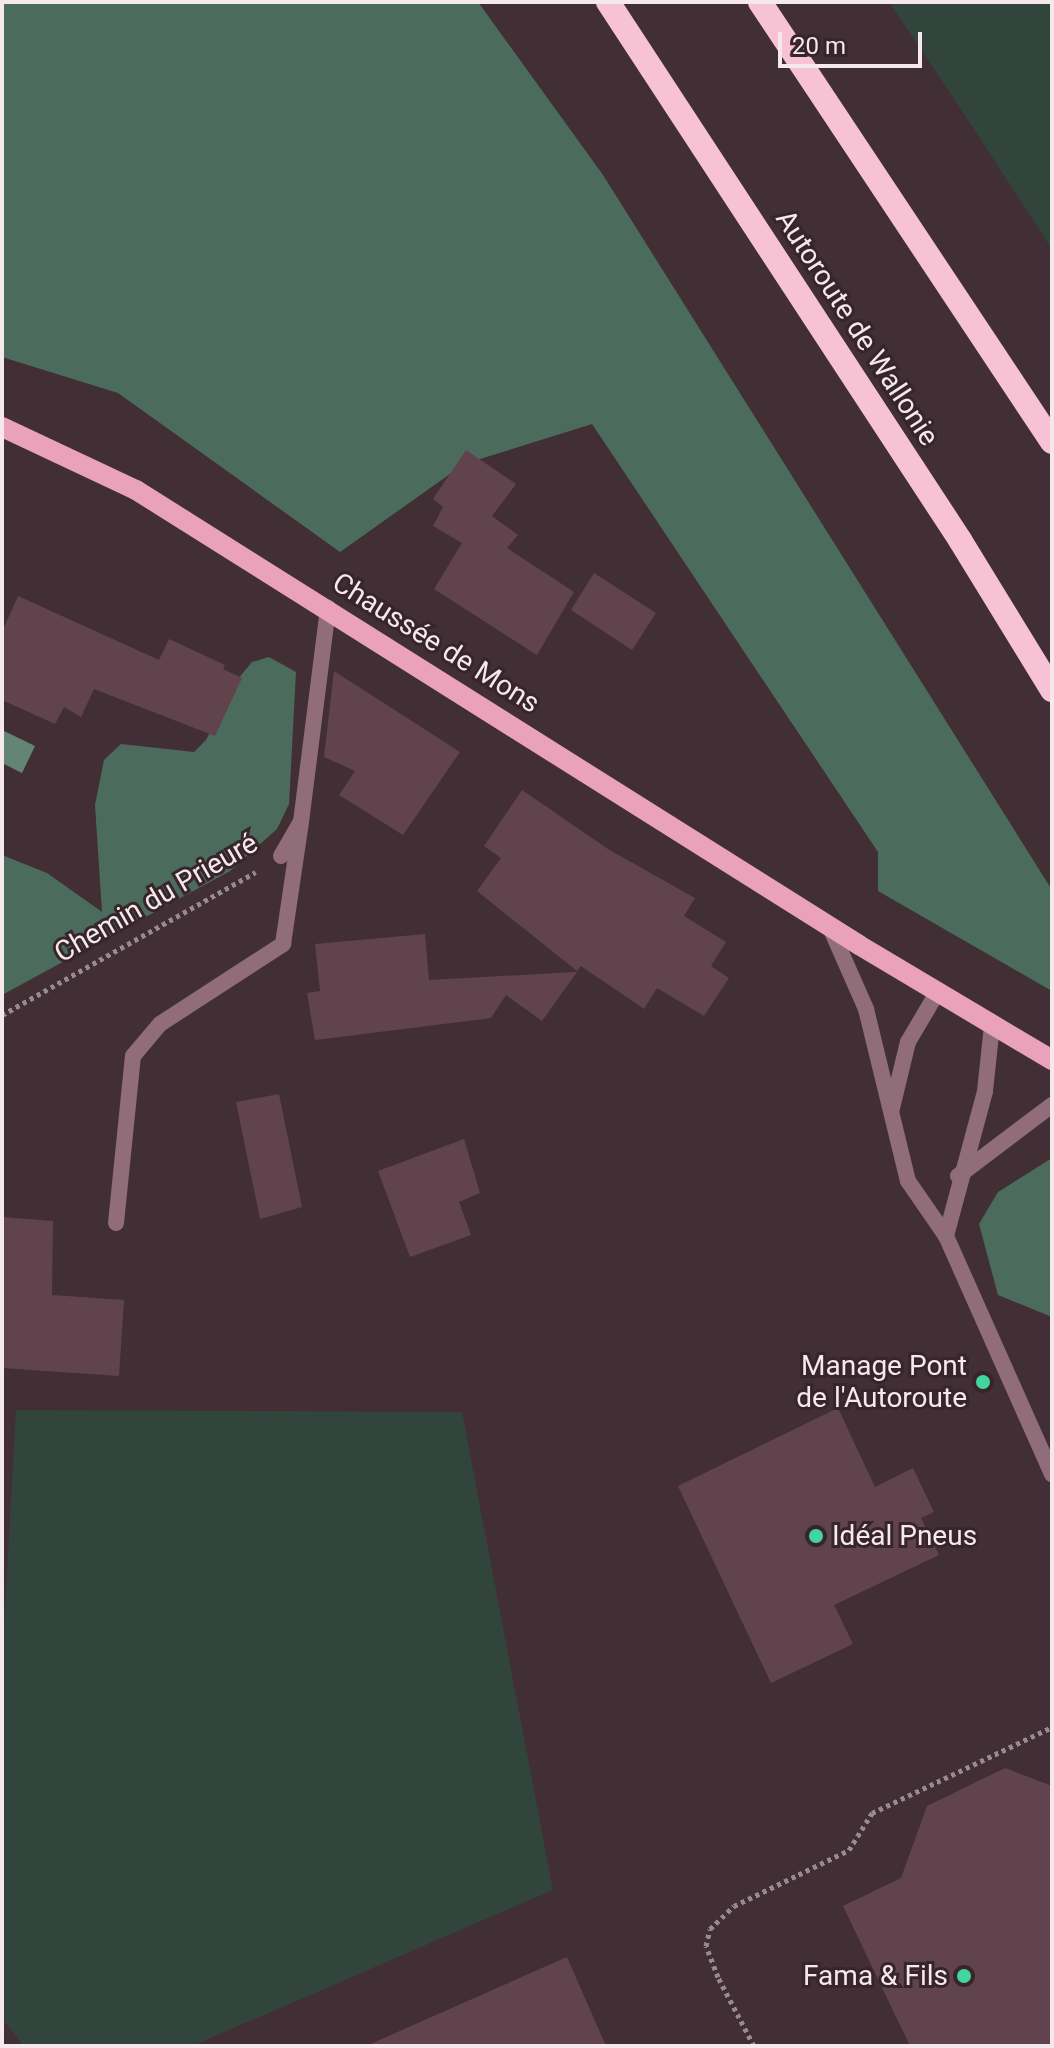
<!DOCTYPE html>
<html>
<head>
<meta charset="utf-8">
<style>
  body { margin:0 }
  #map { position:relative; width:1054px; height:2048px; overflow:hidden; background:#422f35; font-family:Roboto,sans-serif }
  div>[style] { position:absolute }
  .green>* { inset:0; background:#31453c }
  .forest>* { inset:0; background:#4b6c5d }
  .water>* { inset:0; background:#638575 }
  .building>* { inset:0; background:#61434d }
  .path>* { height:5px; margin-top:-2.5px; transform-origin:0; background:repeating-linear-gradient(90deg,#9a8a8f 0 4px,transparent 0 8px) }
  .service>* { height:16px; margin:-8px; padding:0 8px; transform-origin:8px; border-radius:8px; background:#906d78 }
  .minor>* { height:16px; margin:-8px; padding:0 8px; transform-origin:8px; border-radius:8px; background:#906d78 }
  .primary>* { height:20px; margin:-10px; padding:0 10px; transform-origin:10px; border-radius:10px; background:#e9a2ba }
  .motorway>* { height:24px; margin:-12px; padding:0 12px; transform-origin:12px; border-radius:12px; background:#f7c3d4 }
  .dots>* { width:22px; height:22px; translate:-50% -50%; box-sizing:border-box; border:4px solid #37252b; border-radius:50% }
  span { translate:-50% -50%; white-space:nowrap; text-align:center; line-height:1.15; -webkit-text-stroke:6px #37252b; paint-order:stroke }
  .street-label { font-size:28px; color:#f6e9ed }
  .poi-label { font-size:28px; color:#f6e9ed }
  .right { translate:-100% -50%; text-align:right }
  .left { translate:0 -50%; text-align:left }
  .frame { position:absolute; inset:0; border:4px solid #f6e9ed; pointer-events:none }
  .scale { position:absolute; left:778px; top:32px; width:144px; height:36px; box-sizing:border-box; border:4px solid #f6e9ed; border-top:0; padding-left:10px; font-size:24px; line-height:28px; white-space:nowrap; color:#f6e9ed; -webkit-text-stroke:6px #37252b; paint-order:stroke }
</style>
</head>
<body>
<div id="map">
  <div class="green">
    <i style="clip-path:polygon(889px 2px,1052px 2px,1052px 249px,947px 88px)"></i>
    <i style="clip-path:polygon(16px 1410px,462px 1412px,553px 1890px,192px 2046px,24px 2046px,2px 2019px,2px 1662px)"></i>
  </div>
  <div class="forest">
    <i style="clip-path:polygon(2px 2px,478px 2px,603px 175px,1052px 890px,1052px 991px,878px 891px,878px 852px,592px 424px,464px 464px,340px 552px,118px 393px,2px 357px)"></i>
    <i style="clip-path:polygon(269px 657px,296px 672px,289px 804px,277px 829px,230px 871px,2px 995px,2px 855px,47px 873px,102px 912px,95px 805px,104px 760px,121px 744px,194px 752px,206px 740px,237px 680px,252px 662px)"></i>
    <i style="clip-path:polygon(1052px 1158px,1052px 1317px,998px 1295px,979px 1224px,998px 1192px)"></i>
  </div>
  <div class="water">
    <i style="clip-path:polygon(2px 730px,35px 746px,22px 773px,2px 763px)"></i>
  </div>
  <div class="building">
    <i style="clip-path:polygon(466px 450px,516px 484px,492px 516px,518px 535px,507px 548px,574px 592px,537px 655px,434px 589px,462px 543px,433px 526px,443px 507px,433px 499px)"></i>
    <i style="clip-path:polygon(594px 573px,656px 613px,632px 650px,571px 610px)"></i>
    <i style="clip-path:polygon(18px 596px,159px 660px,169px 639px,225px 665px,223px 669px,242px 678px,215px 736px,94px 689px,81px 717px,64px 707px,55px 724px,2px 700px,2px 632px)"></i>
    <i style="clip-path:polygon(334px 671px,460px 752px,403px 835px,339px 795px,355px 771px,324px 757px)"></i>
    <i style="clip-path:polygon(522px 790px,608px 849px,695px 898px,684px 916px,726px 942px,711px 966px,729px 978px,704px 1016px,657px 988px,644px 1009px,581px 966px,577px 971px,477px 891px,501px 858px,484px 846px)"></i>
    <i style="clip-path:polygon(425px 934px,429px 980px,577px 972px,542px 1021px,506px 995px,491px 1018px,315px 1040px,307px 993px,320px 991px,315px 944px)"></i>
    <i style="clip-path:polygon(279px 1094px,302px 1207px,260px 1219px,236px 1102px)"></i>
    <i style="clip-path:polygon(464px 1139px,480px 1193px,459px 1202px,471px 1235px,410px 1257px,378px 1171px)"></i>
    <i style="clip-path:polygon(2px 1217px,53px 1221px,52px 1295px,124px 1300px,119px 1376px,2px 1368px)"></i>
    <i style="clip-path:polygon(838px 1408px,875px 1487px,913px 1468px,934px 1512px,921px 1518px,939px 1555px,834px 1605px,853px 1644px,771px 1683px,678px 1486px)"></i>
    <i style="clip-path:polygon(1005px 1768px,1052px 1786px,1052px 2046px,910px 2046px,843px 1906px,901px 1878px,927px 1806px)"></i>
    <i style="clip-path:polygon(567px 1957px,606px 2046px,366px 2046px)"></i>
  </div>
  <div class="path">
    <i style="left:2px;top:1015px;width:291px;rotate:-29.4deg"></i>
    <i style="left:754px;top:2046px;width:78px;rotate:-117.6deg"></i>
    <i style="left:718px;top:1977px;width:33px;rotate:-111deg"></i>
    <i style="left:706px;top:1946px;width:17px;rotate:-77deg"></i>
    <i style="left:710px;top:1929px;width:33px;rotate:-44deg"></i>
    <i style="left:734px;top:1906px;width:128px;rotate:-26deg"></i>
    <i style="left:849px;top:1850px;width:44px;rotate:-58.1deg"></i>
    <i style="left:872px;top:1813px;width:199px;rotate:-25.5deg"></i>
  </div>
  <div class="service">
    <i style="left:281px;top:856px;width:39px;rotate:-60deg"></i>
    <i style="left:301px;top:822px;width:216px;rotate:-82.8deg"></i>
    <i style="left:116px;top:1223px;width:168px;rotate:-84.2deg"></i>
    <i style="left:133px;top:1056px;width:42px;rotate:-49.8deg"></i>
    <i style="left:160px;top:1024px;width:147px;rotate:-33deg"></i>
    <i style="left:283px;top:944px;width:123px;rotate:-81.6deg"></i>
  </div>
  <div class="minor">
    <i style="left:829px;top:925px;width:92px;rotate:66.2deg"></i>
    <i style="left:866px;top:1009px;width:177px;rotate:76.3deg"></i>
    <i style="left:908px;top:1181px;width:67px;rotate:55.4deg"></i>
    <i style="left:946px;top:1236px;width:261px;rotate:66deg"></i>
    <i style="left:892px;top:1108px;width:68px;rotate:-76.4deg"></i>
    <i style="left:908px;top:1042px;width:57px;rotate:-59.4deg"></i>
    <i style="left:958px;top:1176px;width:118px;rotate:-37.1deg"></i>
    <i style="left:946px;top:1236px;width:150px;rotate:-74.9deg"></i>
    <i style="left:985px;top:1091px;width:66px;rotate:-83.9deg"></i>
  </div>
  <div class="primary">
    <i style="left:2px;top:427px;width:148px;rotate:25.2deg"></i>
    <i style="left:136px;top:490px;width:854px;rotate:32.18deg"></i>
    <i style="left:859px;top:945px;width:225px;rotate:30.8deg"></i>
  </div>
  <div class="motorway">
    <i style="left:608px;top:2px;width:643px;rotate:56.8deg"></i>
    <i style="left:960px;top:540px;width:176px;rotate:58.5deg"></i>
    <i style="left:760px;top:2px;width:528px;rotate:56.43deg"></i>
  </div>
  <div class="dots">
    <i style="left:983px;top:1382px;background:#43d4a0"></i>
    <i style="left:816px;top:1536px;background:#43d4a0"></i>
    <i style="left:964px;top:1976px;background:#43d4a0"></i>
  </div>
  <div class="street-label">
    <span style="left:857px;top:328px;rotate:57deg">Autoroute de Wallonie</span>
    <span style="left:436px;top:643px;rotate:32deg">Chaussée de Mons</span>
    <span style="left:156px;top:898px;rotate:-30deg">Chemin du Prieuré</span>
  </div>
  <div class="poi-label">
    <span class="right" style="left:967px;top:1382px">Manage Pont<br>de l'Autoroute</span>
    <span class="left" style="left:832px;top:1536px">Idéal Pneus</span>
    <span class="right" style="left:948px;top:1976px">Fama &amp; Fils</span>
  </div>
  <div class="frame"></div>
  <div class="scale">20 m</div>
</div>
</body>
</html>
